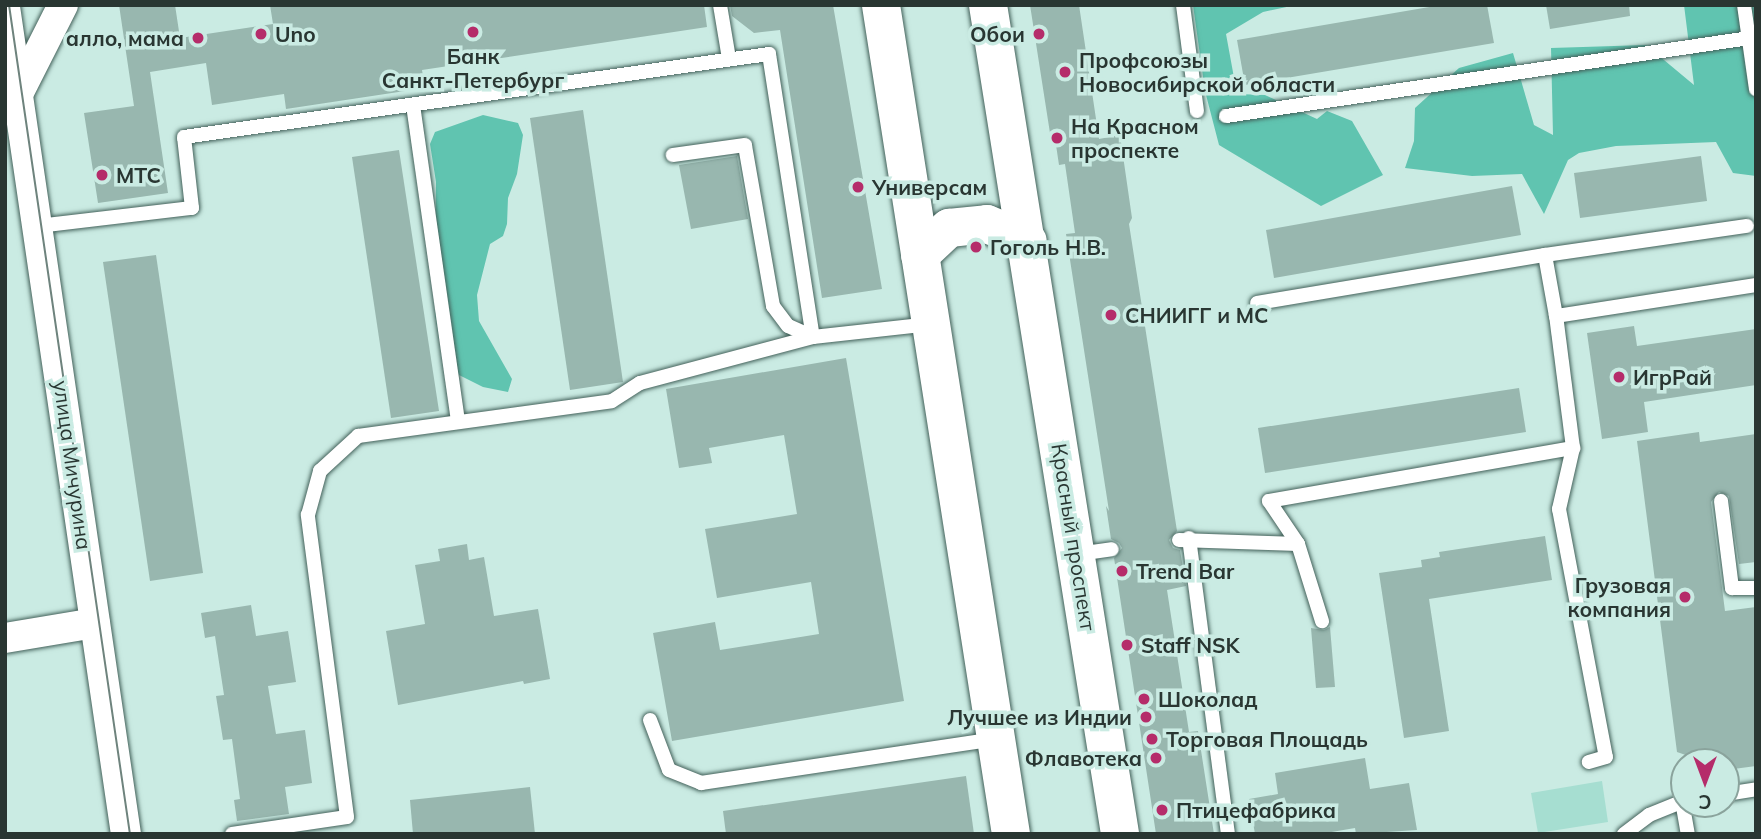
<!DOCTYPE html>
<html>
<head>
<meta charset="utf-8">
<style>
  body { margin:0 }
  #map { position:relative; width:1761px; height:839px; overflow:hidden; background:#caebe3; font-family:Mulish,sans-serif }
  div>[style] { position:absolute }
  .green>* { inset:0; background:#a6ded1 }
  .forest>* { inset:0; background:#60c4b0 }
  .building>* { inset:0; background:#98b7af }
  .roads { filter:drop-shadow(0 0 2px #43615a) drop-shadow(0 0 2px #43615a) }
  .lane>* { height:14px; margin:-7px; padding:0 7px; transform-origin:7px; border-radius:7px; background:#fff }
  .street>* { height:30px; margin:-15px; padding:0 15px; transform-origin:15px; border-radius:15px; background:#fff }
  .primary>* { height:38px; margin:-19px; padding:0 19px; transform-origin:19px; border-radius:19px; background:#fff }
  .tram>* { height:2px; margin:-1px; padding:0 1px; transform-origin:1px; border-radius:1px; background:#6e837d }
  .dots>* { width:19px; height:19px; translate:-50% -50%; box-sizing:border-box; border:4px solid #caebe3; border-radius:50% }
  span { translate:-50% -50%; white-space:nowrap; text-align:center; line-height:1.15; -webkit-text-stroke:7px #caebe3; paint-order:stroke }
  .poi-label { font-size:21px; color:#293632; font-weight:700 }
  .left { translate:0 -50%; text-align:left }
  .right { translate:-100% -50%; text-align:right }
  .street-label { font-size:21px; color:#293632 }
  .frame { position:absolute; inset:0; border:7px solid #293632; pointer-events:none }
  .north { position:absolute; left:1670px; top:748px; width:70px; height:70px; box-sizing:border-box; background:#caebe3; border:2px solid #8aa39c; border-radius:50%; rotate:180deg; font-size:19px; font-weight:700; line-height:28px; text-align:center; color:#293632 }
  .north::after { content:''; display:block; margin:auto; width:24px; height:32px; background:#b52c6a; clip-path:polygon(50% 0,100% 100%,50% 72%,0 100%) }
</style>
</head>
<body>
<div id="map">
  <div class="green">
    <i style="clip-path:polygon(1602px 781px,1608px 822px,1538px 833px,1531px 793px)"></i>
  </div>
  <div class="forest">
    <i style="clip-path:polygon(1193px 5px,1296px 5px,1263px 12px,1226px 34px,1237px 94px,1265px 95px,1317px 119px,1327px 111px,1352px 121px,1383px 175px,1321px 206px,1219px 145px,1205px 91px)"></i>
    <i style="clip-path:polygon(1684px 5px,1756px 5px,1756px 176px,1733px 173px,1716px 142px,1616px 146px,1579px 153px,1568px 160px,1544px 214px,1522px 174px,1472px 176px,1405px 168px,1414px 141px,1415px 108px,1459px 68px,1513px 53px,1534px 125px,1553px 135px,1551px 48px,1646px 45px,1694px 85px)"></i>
    <i style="clip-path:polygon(483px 115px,518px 123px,523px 135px,517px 174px,508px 198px,507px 224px,503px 236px,490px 244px,477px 295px,479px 321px,512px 379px,508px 392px,483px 387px,457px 374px,439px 339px,435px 314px,436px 182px,430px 144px,435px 132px)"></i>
  </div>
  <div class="building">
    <i style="clip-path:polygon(119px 5px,175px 5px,180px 38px,273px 24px,270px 5px,704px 5px,707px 27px,422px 70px,425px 88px,286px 109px,284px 94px,212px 105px,206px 63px,150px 72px,168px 193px,98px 203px,84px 113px,134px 106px)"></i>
    <i style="clip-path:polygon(730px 5px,833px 5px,882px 289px,822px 298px,780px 30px,754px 33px,732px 16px)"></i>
    <i style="clip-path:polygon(1030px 5px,1079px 5px,1099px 139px,1120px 135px,1132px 218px,1129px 224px,1177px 531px,1169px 540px,1173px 548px,1180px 550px,1186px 586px,1167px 590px,1189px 732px,1198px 731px,1214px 834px,1156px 834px,1114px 558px,1122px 548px,1119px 543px,1111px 539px,1106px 506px,1109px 511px,1066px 234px,1075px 233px,1065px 164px,1059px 165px,1056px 145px,1052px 146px)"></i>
    <i style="clip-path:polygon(1441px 5px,1487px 5px,1494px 43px,1245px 85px,1237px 40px)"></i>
    <i style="clip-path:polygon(1546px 5px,1629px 5px,1630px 16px,1550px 29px)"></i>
    <i style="clip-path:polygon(583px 110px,623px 382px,570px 390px,530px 118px)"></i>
    <i style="clip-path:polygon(399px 150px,439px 411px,391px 418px,352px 157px)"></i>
    <i style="clip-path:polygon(737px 156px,748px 219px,691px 229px,679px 165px)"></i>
    <i style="clip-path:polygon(1701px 156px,1707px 201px,1580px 218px,1574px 173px)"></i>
    <i style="clip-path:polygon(1512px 186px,1521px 235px,1274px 278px,1266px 230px)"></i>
    <i style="clip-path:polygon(156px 255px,203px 573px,150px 581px,103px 262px)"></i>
    <i style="clip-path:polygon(1634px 326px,1637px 346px,1756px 329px,1756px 385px,1644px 402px,1648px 432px,1602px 439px,1587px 333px)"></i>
    <i style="clip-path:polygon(846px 358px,904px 701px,672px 741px,653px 633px,715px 622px,720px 650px,819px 634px,811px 582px,717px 598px,705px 529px,797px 514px,784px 435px,709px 448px,712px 463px,679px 468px,666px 389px)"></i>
    <i style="clip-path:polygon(1519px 388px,1526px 432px,1265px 473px,1258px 428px)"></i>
    <i style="clip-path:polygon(1699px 432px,1700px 442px,1756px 434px,1756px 562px,1739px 564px,1729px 496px,1719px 492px,1711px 502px,1725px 611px,1756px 607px,1756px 766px,1726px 770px,1726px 762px,1706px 762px,1677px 752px,1637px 441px)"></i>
    <i style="clip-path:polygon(1545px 536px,1552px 580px,1429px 599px,1449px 731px,1404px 738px,1379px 573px,1422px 567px,1421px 560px,1440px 557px,1439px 552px)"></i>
    <i style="clip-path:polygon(467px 544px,469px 560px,484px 557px,494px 616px,538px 609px,550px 679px,524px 684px,523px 681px,398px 705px,386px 631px,425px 624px,415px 565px,440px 561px,438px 549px)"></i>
    <i style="clip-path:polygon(251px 605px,256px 636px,288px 631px,296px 682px,268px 686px,276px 734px,305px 730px,312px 783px,285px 787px,289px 814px,237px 821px,234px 800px,240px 799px,232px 739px,223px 740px,216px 696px,224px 695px,215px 636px,205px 638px,201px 613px)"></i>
    <i style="clip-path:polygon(1330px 627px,1335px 687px,1316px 688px,1311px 628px,1324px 630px)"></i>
    <i style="clip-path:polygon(1365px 758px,1370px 789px,1409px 783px,1417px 830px,1356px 834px,1355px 828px,1320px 834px,1255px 834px,1249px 799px,1278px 794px,1275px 773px)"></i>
    <i style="clip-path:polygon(966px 776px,974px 834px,726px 834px,723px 811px)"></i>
    <i style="clip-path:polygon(530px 787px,535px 834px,413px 834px,410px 800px)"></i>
  </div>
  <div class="roads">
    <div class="lane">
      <i style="left:720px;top:5px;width:55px;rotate:80.5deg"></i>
      <i style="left:1183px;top:5px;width:107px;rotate:82.5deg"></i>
      <i style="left:1744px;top:5px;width:85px;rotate:81.9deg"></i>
      <i style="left:413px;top:105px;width:320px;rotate:81.9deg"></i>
      <i style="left:1226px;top:116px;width:529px;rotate:-8.48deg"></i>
      <i style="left:38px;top:226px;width:155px;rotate:-6.7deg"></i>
      <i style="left:192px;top:208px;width:71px;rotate:-96.4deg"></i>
      <i style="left:184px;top:137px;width:591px;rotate:-8.08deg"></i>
      <i style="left:769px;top:54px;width:286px;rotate:81.2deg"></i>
      <i style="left:813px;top:337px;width:27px;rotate:-156deg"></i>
      <i style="left:788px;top:326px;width:25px;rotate:-127deg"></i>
      <i style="left:773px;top:306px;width:163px;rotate:-99.9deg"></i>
      <i style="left:745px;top:145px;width:73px;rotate:172.1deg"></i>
      <i style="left:1545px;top:255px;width:204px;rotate:-8.2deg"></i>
      <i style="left:1257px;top:303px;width:292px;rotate:-9.5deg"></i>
      <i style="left:1545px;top:255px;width:62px;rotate:79.8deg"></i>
      <i style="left:1573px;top:448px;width:63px;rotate:102.9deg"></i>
      <i style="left:1559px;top:509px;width:252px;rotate:79.3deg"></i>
      <i style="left:1606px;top:757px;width:18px;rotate:164deg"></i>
      <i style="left:1721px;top:501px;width:88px;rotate:82.8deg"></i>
      <i style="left:1732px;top:588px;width:24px"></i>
      <i style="left:1189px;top:538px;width:299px;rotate:82.5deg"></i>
      <i style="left:1179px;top:540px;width:119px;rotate:1.9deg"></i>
      <i style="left:1298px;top:544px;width:81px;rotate:72.7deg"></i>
      <i style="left:1298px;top:544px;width:52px;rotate:-124deg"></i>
      <i style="left:1269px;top:501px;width:309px;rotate:-9.9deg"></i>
      <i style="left:1573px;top:448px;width:133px;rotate:-97.3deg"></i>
      <i style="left:1556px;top:316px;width:202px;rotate:-8.8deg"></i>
      <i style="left:1078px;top:554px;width:34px;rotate:-8deg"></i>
      <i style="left:650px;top:720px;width:53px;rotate:69.2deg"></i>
      <i style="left:669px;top:770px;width:35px;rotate:22deg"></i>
      <i style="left:701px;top:783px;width:296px;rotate:-8.5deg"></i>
      <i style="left:1726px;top:794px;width:30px;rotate:-9deg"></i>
      <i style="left:1682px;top:801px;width:34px;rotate:80deg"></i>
      <i style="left:232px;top:834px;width:116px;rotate:-8.4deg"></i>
      <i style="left:347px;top:817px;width:305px;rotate:-97.4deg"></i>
      <i style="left:308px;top:515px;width:46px;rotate:-74.7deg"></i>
      <i style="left:320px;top:471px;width:52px;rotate:-42.6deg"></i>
      <i style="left:358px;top:436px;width:256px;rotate:-7.8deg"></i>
      <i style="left:612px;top:401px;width:33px;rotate:-33deg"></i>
      <i style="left:640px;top:383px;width:179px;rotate:-14.9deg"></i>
      <i style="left:813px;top:337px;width:118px;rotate:-6.3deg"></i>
      <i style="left:1624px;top:834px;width:31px;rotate:-37deg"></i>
      <i style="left:1649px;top:815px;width:38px;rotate:-22deg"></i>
    </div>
    <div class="street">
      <i style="left:5px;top:7px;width:836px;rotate:81.68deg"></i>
      <i style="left:17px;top:96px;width:102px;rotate:-63.2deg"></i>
      <i style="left:5px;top:638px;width:91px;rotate:-9.5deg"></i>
    </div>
    <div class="primary">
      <i style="left:881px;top:5px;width:839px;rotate:81.09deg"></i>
      <i style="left:988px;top:5px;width:839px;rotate:80.95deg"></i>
      <i style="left:920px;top:255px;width:40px;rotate:-43deg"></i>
      <i style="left:949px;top:228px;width:38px;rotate:-6deg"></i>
      <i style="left:987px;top:224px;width:44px;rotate:22.5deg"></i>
    </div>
  </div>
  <div class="tram">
    <i style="left:9px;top:5px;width:838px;rotate:81.7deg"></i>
  </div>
  <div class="dots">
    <i style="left:473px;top:32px;background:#b52c6a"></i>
    <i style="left:261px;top:34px;background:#b52c6a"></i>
    <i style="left:1039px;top:34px;background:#b52c6a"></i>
    <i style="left:198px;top:38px;background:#b52c6a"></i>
    <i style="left:1065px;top:72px;background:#b52c6a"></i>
    <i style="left:1057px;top:138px;background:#b52c6a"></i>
    <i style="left:102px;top:175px;background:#b52c6a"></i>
    <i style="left:858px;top:187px;background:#b52c6a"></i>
    <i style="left:976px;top:247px;background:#b52c6a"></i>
    <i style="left:1111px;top:315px;background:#b52c6a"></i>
    <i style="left:1619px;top:377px;background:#b52c6a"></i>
    <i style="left:1122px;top:571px;background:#b52c6a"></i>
    <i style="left:1685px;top:597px;background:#b52c6a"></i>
    <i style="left:1127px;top:645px;background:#b52c6a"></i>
    <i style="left:1144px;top:699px;background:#b52c6a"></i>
    <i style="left:1146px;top:717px;background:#b52c6a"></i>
    <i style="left:1152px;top:739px;background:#b52c6a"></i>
    <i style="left:1156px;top:758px;background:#b52c6a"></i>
    <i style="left:1162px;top:810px;background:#b52c6a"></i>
  </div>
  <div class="poi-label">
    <span class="left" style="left:275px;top:34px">Uno</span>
    <span class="right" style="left:1025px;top:34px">Обои</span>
    <span class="right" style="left:184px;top:38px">алло, мама</span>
    <span style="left:473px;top:68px">Банк<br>Санкт-Петербург</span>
    <span class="left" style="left:1079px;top:72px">Профсоюзы<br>Новосибирской области</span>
    <span class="left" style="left:1071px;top:138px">На Красном<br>проспекте</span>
    <span class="left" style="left:116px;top:175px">МТС</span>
    <span class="left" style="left:872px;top:187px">Универсам</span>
    <span class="left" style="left:990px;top:247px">Гоголь Н.В.</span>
    <span class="left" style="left:1125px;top:315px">СНИИГГ и МС</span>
    <span class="left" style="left:1633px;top:377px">ИгрРай</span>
    <span class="left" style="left:1136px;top:571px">Trend Bar</span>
    <span class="right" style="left:1671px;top:597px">Грузовая<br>компания</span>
    <span class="left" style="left:1141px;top:645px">Staff NSK</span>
    <span class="left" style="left:1158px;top:699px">Шоколад</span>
    <span class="right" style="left:1132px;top:717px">Лучшее из Индии</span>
    <span class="left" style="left:1166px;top:739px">Торговая Площадь</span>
    <span class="right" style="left:1142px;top:758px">Флавотека</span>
    <span class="left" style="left:1176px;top:810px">Птицефабрика</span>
  </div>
  <div class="street-label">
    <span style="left:73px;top:465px;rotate:82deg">улица Мичурина</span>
    <span style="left:1074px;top:537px;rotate:81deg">Красный проспект</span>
  </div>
  <div class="frame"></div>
  <div class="north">С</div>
</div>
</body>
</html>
